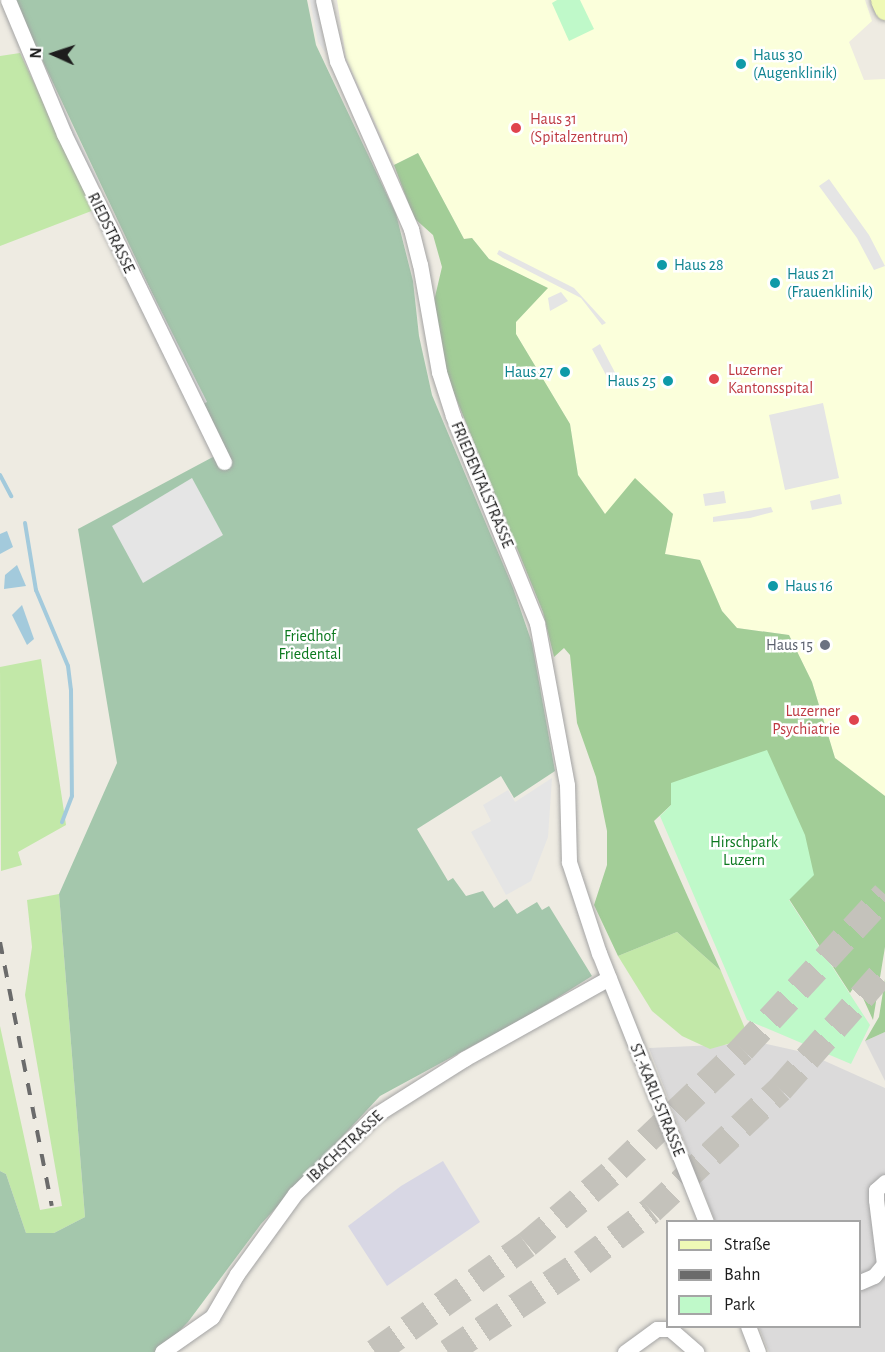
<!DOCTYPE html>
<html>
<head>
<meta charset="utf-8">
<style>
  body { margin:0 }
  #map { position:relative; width:885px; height:1352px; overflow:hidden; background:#eeebe2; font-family:"Alegreya Sans",sans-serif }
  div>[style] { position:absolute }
  .residential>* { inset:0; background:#dbdada }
  .education>* { inset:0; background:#fbffdb }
  .grass>* { inset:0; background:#c2e8a8 }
  .forest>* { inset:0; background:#a2cd97 }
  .cemetery>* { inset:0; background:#a4c7ac }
  .park>* { inset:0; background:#bff9c9 }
  .parking>* { inset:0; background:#e5e5e5 }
  .plaza>* { inset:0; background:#d8d7e4 }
  .water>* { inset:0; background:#a3cadc }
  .stream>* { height:4px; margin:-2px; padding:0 2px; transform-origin:2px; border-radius:2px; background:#a3cadc }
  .highway-tunnel>* { height:27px; margin-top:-13.5px; transform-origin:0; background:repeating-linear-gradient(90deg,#c4c2bb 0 27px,transparent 0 41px) }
  .roads { filter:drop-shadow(0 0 2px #a4a4a4) drop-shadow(0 0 2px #a4a4a4) }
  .street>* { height:15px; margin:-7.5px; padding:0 7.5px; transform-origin:7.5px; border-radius:7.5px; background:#fff }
  .secondary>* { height:21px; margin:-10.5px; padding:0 10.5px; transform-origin:10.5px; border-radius:10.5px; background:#eff9b6 }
  .rail>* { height:4px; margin-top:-2px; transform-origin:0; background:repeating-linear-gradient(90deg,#6b6b6b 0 12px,transparent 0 24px) }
  .dots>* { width:16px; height:16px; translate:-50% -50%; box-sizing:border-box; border:3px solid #fff; border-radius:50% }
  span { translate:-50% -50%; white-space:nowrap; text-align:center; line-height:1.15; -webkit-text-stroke:5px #fff; paint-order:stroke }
  .culture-label { font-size:16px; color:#0d838f }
  .left { translate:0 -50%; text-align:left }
  .right { translate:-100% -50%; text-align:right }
  .health-label { font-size:16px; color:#be3a42 }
  .street-label { font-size:16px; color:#1d1d1d }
  .park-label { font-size:16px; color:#0c791f }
  .worship-label { font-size:16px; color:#5b616d }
  .legend { position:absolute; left:666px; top:1220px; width:195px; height:108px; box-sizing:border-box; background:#fff; border:2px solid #a5a5a5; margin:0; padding:8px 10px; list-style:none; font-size:18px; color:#1d1d1d }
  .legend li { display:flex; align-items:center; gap:12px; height:30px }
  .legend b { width:30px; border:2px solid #a5a5a5 }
  .north { position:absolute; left:24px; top:24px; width:60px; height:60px; -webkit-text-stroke:4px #fff; paint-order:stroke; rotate:273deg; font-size:16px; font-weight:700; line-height:24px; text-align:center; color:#1d1d1d }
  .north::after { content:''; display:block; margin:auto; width:21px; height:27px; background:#1d1d1d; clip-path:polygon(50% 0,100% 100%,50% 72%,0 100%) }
</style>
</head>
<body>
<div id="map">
  <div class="residential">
    <i style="clip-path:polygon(885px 1032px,885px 1081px,865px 1041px)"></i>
    <i style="clip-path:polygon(762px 1043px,807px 1053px,885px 1088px,885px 1352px,769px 1352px,759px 1327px,860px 1326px,860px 1222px,715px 1221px,649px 1048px)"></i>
  </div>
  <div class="education">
    <i style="clip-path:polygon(337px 0,865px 0,872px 21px,849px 42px,864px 80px,885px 79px,885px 796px,835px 758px,812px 682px,789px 635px,737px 628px,722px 611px,700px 560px,665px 554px,673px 513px,606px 515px,578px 475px,570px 424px,516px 334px,516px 322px,547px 288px,489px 259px,472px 238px,464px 239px,418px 153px,394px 165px,346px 58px)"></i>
  </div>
  <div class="grass">
    <i style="clip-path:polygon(20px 53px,94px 210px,0 246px,0 56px)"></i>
    <i style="clip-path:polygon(41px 659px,66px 825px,18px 852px,22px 865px,1px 871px,0 667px)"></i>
    <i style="clip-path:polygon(59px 894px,85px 1217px,54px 1233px,26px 1233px,6px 1174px,0 1171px,0 1026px,40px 1210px,62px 1206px,25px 995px,32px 947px,27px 900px)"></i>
    <i style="clip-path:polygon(677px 932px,721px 971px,749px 1038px,710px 1049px,682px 1036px,652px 1011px,618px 956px)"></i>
  </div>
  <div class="forest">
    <i style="clip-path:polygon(418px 153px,464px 239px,472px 238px,489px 259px,548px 288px,516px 322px,516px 334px,570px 424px,578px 475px,605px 514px,635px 478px,673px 514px,665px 554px,700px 560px,722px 611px,737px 628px,789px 635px,812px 682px,835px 758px,885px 796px,885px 947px,873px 1020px,863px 998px,854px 987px,850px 993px,789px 899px,671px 805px,654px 821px,721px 971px,677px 932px,618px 956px,594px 905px,607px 865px,607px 831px,596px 777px,577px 723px,570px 655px,564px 648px,554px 657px,543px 612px,447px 376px,434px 301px,442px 267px,433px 235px,414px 218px,394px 165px)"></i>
    <i style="clip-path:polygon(885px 979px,885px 1032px,865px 1041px,879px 1017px)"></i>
  </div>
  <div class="cemetery">
    <i style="clip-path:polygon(14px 0,307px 0,316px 45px,396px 214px,413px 281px,419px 336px,432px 395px,513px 588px,532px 643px,555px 771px,514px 798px,501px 776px,417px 829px,448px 881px,453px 878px,466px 896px,483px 891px,494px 908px,507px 899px,517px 914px,537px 902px,542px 910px,549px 906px,592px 976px,533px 1013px,380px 1096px,261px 1224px,188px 1322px,159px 1352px,0 1352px,0 1171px,6px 1174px,26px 1233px,54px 1233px,85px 1217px,59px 894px,117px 763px,78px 529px,226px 450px)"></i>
  </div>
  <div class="park">
    <i style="clip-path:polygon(557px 0,580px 0,594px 29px,569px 41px,552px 3px)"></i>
    <i style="clip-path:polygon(767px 750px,805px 835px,814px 875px,789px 900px,870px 1025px,851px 1064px,747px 1020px,660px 816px,671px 805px,671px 783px)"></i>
  </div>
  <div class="parking">
    <i style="clip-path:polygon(310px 0,316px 0,326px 53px,318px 42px)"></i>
    <i style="clip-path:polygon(42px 61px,73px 128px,100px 184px,90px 188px,34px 65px)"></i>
    <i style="clip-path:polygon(829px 179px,869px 235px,885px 266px,874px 270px,857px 238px,819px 186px)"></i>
    <i style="clip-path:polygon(127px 243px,207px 402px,197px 407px,118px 247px)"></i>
    <i style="clip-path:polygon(499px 250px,574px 288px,606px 323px,602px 325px,581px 298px,503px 258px,497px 254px)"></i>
    <i style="clip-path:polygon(561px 292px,568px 301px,550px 311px,548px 298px)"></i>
    <i style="clip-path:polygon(600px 344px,621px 384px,613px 388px,592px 349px)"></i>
    <i style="clip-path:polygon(823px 403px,839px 478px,785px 490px,769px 415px)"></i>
    <i style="clip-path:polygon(192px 478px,223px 535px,143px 583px,112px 526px)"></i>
    <i style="clip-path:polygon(724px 491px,726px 503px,705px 506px,703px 494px)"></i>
    <i style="clip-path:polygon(840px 494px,842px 504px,812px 510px,810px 501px)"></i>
    <i style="clip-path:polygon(771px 507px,773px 512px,750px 518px,713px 522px,713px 517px)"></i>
    <i style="clip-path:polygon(552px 778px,548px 837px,531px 881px,506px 895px,471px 832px,491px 821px,483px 805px,508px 790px,515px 802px)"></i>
  </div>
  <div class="plaza">
    <i style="clip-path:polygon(443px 1161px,480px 1222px,387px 1286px,348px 1226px,401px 1186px)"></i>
  </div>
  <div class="water">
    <i style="clip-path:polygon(7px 531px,13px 547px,0 554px,0 534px)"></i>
    <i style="clip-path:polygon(17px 565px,26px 586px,4px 589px,5px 575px)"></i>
    <i style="clip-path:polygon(22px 605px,34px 639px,27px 645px,12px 615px)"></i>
  </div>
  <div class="stream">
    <i style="left:0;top:475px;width:24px;rotate:62deg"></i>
    <i style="left:25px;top:523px;width:68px;rotate:80.7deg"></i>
    <i style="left:36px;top:590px;width:82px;rotate:67.2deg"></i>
    <i style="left:68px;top:666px;width:24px;rotate:83deg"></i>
    <i style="left:71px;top:690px;width:106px;rotate:89.5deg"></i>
    <i style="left:72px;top:796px;width:28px;rotate:111deg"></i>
  </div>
  <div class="highway-tunnel">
    <i style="left:375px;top:1352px;width:186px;rotate:-35.4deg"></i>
    <i style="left:527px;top:1244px;width:118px;rotate:-40.2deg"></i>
    <i style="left:617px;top:1168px;width:173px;rotate:-43.6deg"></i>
    <i style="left:742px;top:1049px;width:211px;rotate:-47.3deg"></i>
    <i style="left:448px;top:1352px;width:161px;rotate:-33.9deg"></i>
    <i style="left:582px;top:1262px;width:86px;rotate:-37deg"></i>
    <i style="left:651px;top:1210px;width:177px;rotate:-43.2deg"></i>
    <i style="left:780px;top:1089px;width:159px;rotate:-48.6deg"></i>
  </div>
  <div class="roads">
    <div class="street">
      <i style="left:8px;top:0;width:145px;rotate:67.3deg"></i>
      <i style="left:64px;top:134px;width:365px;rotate:64deg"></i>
      <i style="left:323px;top:0;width:63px;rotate:77.1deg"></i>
      <i style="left:337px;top:61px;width:184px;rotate:66.2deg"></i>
      <i style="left:411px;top:229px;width:36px;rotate:76deg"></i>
      <i style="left:420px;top:264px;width:110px;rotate:80deg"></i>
      <i style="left:439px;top:372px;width:46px;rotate:72.3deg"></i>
      <i style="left:453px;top:416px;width:223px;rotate:67.9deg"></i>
      <i style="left:537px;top:623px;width:165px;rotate:79.5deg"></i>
      <i style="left:567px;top:785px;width:77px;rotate:88.5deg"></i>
      <i style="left:569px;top:862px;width:96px;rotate:71.8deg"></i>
      <i style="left:599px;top:953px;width:289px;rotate:68.3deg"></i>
      <i style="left:860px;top:1282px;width:15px;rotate:-23deg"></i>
      <i style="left:874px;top:1276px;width:16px;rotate:-50deg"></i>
      <i style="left:884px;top:1264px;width:64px;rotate:-97.1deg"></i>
      <i style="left:876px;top:1200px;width:10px;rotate:-90deg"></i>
      <i style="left:876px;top:1190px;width:12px;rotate:-42deg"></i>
      <i style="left:748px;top:1326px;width:28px;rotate:69deg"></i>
      <i style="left:162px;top:1352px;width:61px;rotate:-35deg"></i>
      <i style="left:212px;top:1317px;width:50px;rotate:-59.8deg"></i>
      <i style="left:237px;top:1274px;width:99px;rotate:-54.1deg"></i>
      <i style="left:295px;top:1194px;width:111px;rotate:-44.6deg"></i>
      <i style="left:374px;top:1116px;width:107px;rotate:-32.3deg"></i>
      <i style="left:464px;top:1059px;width:166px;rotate:-29.2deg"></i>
      <i style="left:625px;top:1352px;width:39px;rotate:-36deg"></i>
      <i style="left:657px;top:1329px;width:13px"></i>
      <i style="left:670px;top:1329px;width:35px;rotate:41deg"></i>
    </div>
    <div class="secondary">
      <i style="left:881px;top:0;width:10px;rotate:66deg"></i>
    </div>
  </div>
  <div class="rail">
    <i style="left:0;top:942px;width:269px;rotate:78.9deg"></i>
  </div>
  <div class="dots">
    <i style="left:741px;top:64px;background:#0f9aa8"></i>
    <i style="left:516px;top:128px;background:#e0444e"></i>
    <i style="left:662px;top:265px;background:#0f9aa8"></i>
    <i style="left:775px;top:283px;background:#0f9aa8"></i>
    <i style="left:565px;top:372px;background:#0f9aa8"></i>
    <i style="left:714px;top:379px;background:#e0444e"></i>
    <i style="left:668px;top:381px;background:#0f9aa8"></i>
    <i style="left:773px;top:586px;background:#0f9aa8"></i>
    <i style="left:825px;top:645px;background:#6b7280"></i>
    <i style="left:854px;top:720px;background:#e0444e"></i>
  </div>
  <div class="culture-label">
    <span class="left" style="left:753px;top:64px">Haus 30<br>(Augenklinik)</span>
    <span class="left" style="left:674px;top:265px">Haus 28</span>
    <span class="left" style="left:787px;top:283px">Haus 21<br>(Frauenklinik)</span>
    <span class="right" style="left:553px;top:372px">Haus 27</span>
    <span class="right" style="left:656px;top:381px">Haus 25</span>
    <span class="left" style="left:785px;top:586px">Haus 16</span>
  </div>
  <div class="health-label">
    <span class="left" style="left:530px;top:128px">Haus 31<br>(Spitalzentrum)</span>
    <span class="left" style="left:728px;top:379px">Luzerner<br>Kantonsspital</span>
    <span class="right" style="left:840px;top:720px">Luzerner<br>Psychiatrie</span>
  </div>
  <div class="street-label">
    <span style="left:111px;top:233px;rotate:64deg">RIEDSTRASSE</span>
    <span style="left:482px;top:485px;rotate:67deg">FRIEDENTALSTRASSE</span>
    <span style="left:657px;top:1100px;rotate:68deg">ST.-KARLI-STRASSE</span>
    <span style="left:345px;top:1147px;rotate:-43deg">IBACHSTRASSE</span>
  </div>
  <div class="park-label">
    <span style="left:310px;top:645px">Friedhof<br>Friedental</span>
    <span style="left:744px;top:851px">Hirschpark<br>Luzern</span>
  </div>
  <div class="worship-label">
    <span class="right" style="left:813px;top:645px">Haus 15</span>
  </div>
  <ul class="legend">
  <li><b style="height:8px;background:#eff9b6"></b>Straße</li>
  <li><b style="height:8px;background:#6b6b6b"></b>Bahn</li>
  <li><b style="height:16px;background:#bff9c9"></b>Park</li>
  </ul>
  <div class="north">N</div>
</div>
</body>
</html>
